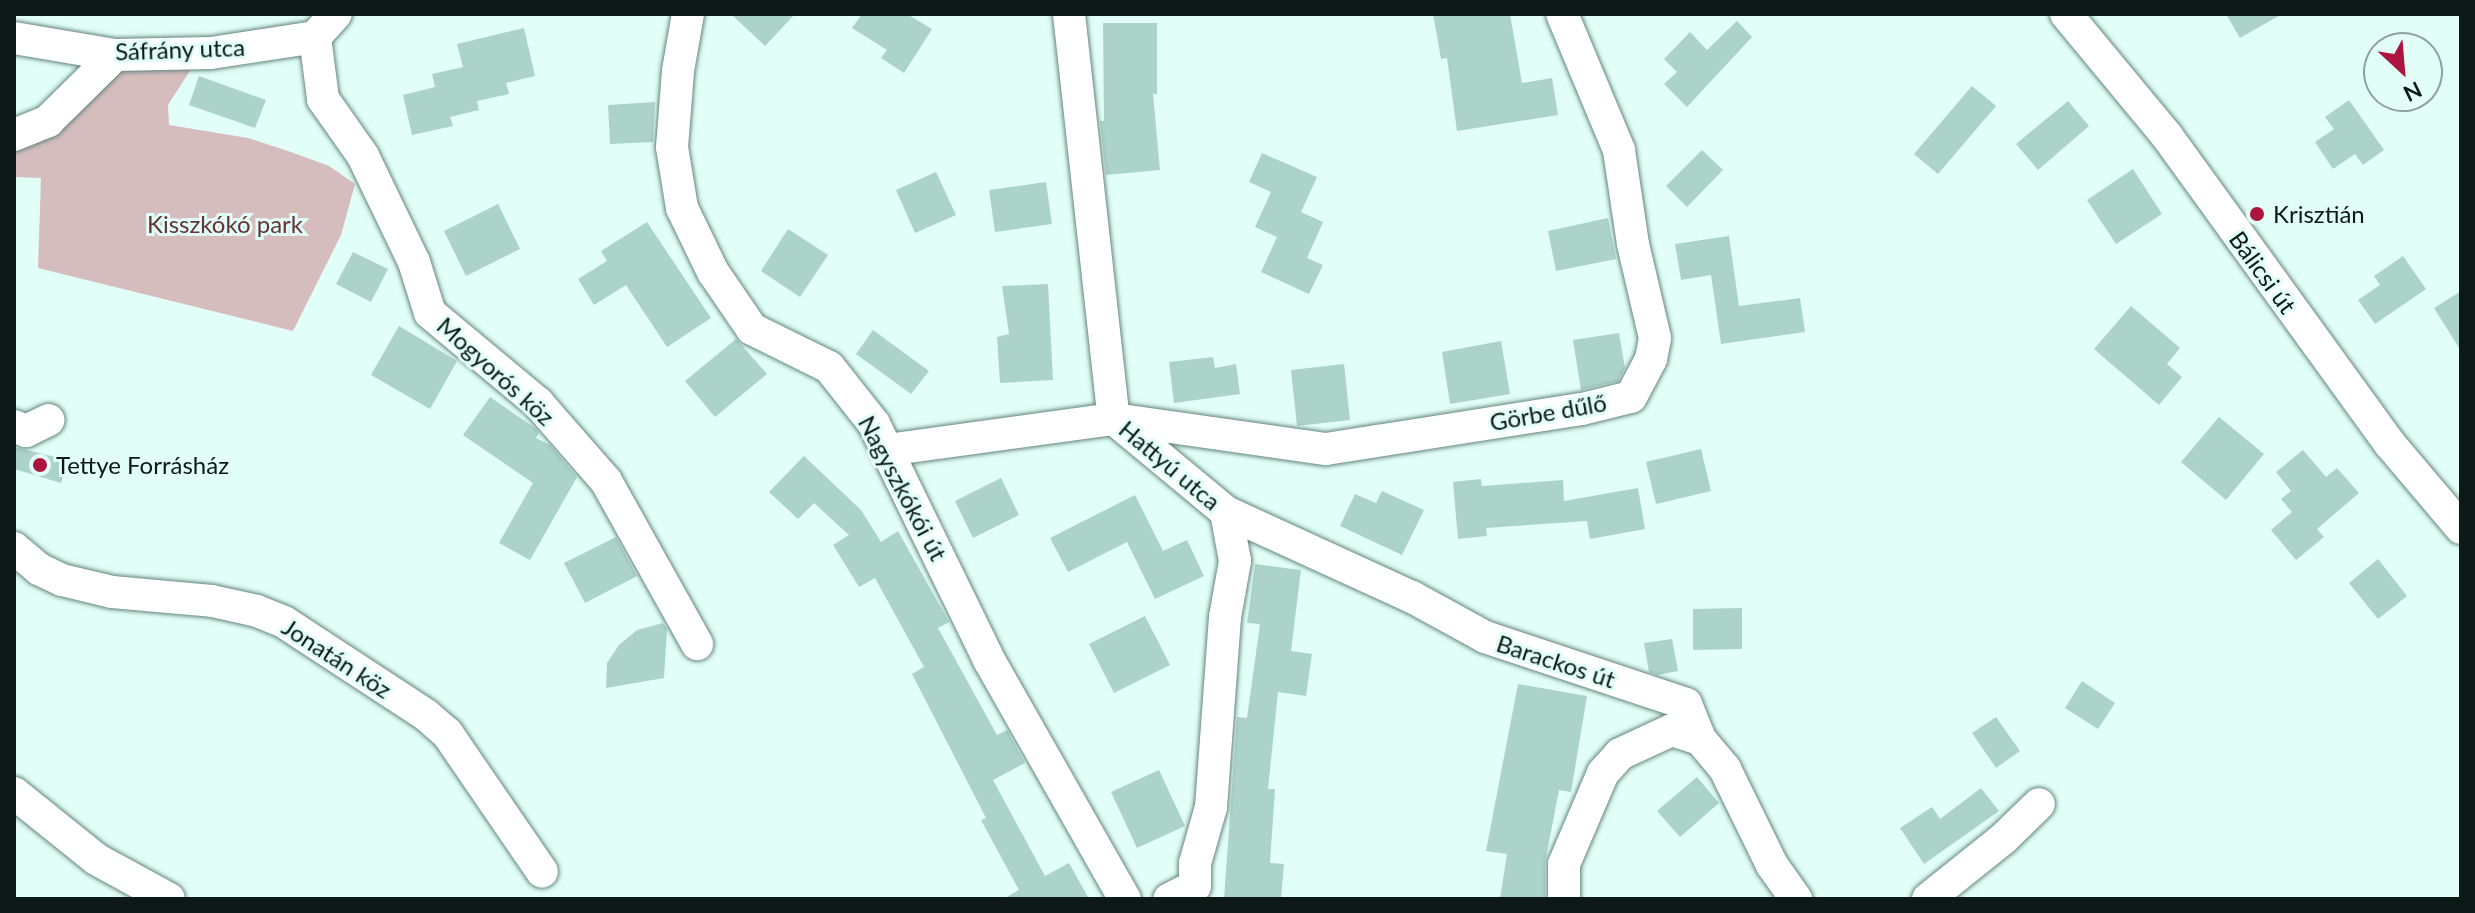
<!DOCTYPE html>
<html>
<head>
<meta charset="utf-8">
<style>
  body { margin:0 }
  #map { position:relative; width:2475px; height:913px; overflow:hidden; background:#e1fef7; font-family:Lato,sans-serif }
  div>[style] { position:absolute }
  .green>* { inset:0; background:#d5bcbd }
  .building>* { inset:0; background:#acd3ca }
  .roads { filter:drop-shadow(0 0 2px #64857d) drop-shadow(0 0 2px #64857d) }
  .minor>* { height:32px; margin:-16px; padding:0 16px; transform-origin:16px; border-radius:16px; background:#fff }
  .dots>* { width:22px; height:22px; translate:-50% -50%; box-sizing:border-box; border:4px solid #e1fef7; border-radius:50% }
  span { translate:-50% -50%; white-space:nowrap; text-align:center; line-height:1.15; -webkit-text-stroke:6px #e1fef7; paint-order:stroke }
  .street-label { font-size:24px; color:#0c1916 }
  .poi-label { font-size:24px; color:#0c1916 }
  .left { translate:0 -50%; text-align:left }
  .park-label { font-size:24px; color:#653239 }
  .frame { position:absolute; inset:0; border:16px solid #0c1916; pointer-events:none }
  .north { position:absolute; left:2363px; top:32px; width:80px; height:80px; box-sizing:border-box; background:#e1fef7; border:2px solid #8ca29d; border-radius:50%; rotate:154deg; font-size:22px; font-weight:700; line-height:32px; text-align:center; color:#0c1916 }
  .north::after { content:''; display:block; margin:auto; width:28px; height:36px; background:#ab153f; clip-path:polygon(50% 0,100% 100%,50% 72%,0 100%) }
</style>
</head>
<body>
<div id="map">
  <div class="green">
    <i style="clip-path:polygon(193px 66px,168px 105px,169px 125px,248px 138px,291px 152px,329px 166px,355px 184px,341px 235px,293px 331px,38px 268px,41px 178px,14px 177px,14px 148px,122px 67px)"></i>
  </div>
  <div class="building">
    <i style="clip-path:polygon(731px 14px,795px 14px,765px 46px)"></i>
    <i style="clip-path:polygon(862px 14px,907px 14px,932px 29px,904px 73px,881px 58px,887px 50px,852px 28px)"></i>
    <i style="clip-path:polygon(1433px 14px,1510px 14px,1522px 83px,1552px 78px,1558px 115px,1457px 131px,1447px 58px,1441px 59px)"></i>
    <i style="clip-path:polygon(2226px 14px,2282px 14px,2240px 38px)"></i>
    <i style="clip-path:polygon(1737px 21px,1752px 37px,1687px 107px,1664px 84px,1677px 72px,1664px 59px,1690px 32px,1707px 50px)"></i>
    <i style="clip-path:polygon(1103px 23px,1157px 23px,1157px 94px,1153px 94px,1160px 170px,1106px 175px,1100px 121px,1104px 121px)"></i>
    <i style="clip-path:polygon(524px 28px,535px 76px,506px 83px,509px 94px,477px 101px,479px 110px,450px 117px,453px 126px,412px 135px,403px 95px,435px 87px,432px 74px,463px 67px,457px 44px)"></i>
    <i style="clip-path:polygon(199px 76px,266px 100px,255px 128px,189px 105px)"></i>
    <i style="clip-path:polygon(1972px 86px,1996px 106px,1938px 174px,1914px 154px)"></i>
    <i style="clip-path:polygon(2349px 100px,2384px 150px,2363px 165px,2355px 154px,2333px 169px,2315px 142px,2334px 129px,2325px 117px)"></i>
    <i style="clip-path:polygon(2068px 101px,2089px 126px,2038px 170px,2016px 144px)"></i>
    <i style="clip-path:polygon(655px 102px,653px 142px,610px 144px,608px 105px)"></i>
    <i style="clip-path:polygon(1702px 150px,1723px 170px,1687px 207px,1666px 186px)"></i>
    <i style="clip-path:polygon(1262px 153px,1317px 177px,1301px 212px,1323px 222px,1307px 258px,1323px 265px,1309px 294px,1261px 272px,1277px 237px,1255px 227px,1271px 192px,1249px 182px)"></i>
    <i style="clip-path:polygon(2133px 169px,2162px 214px,2116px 244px,2087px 200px)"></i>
    <i style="clip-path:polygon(936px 172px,956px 215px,915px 233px,896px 190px)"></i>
    <i style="clip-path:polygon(1046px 182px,1052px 224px,995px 232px,989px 190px)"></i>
    <i style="clip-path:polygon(498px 204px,520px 249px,466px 276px,444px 231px)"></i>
    <i style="clip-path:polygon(1608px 218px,1616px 259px,1556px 271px,1548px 231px)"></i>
    <i style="clip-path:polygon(647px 222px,711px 318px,667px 347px,626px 285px,594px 305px,578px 279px,607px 261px,601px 251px)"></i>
    <i style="clip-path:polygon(788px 229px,828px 255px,800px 297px,761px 271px)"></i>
    <i style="clip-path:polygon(1729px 236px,1739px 306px,1800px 298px,1805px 332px,1721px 344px,1711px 275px,1681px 280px,1675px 244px)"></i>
    <i style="clip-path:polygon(353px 252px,388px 269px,371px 302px,336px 284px)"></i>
    <i style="clip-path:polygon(2403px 256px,2426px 289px,2375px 324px,2358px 300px,2380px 285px,2374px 276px)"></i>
    <i style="clip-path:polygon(1048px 284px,1053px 380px,1000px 383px,997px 337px,1009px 334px,1002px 286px)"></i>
    <i style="clip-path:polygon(2461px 291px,2461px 351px,2434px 308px)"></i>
    <i style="clip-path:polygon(2131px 306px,2180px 348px,2167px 364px,2182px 377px,2159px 405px,2094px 349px)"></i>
    <i style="clip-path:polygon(399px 326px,457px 361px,430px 409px,371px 375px)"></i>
    <i style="clip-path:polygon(873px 330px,929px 371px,911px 394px,856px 354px)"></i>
    <i style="clip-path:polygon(1619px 333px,1625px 368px,1618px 381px,1581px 390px,1573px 340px)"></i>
    <i style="clip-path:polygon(736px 339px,767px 374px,715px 417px,685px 381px)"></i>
    <i style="clip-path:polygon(1501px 341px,1510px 394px,1450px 404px,1442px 352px)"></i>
    <i style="clip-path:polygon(1213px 357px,1215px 368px,1236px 364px,1240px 394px,1174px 403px,1169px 362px)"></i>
    <i style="clip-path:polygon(1344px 364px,1350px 420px,1297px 426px,1291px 370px)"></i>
    <i style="clip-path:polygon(490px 397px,535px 428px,539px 433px,536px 438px,550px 445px,577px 477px,530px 560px,499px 543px,533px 483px,463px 435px)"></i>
    <i style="clip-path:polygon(2219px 417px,2264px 454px,2226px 500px,2181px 462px)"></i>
    <i style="clip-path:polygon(14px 447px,68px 460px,61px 483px,14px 469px)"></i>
    <i style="clip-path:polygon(1701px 449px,1711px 491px,1656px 504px,1646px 462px)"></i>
    <i style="clip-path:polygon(2303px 450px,2326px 477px,2337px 468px,2359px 493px,2317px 529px,2324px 537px,2296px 560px,2271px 530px,2292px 512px,2281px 499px,2291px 491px,2276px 472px)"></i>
    <i style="clip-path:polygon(804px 456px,861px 510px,881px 542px,898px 531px,949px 622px,938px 628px,997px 735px,1007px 730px,1025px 763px,993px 780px,1045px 876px,1069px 863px,1089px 899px,1003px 899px,1019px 890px,981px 820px,986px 818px,912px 674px,924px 667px,875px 578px,859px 587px,833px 545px,849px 535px,814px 503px,798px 519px,769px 492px)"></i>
    <i style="clip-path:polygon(1001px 478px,1019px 515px,973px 538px,955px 501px)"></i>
    <i style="clip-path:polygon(1481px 479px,1482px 486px,1563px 480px,1564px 501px,1638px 488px,1645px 529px,1590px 539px,1587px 521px,1486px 528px,1487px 536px,1458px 539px,1453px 482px)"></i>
    <i style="clip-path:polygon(1382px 491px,1424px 510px,1402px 555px,1340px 526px,1355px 494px,1376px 503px)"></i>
    <i style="clip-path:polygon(1135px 495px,1163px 551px,1187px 540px,1204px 576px,1155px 599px,1127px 542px,1068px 572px,1050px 538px)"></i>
    <i style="clip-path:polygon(616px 537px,637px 576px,585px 603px,564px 563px)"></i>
    <i style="clip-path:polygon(2378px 559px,2407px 596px,2378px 619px,2349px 583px)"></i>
    <i style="clip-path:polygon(1255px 564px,1301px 570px,1291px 651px,1312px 654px,1306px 696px,1278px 692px,1268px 789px,1275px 789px,1270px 863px,1284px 864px,1281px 899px,1224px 899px,1237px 717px,1247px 718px,1260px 624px,1247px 623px)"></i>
    <i style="clip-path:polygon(1742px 608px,1742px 649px,1693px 650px,1693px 609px)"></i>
    <i style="clip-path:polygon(1145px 616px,1170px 665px,1114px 693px,1089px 644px)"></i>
    <i style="clip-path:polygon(663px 623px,667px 629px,664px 678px,606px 688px,607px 663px,619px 645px,637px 630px)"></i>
    <i style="clip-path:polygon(1672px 639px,1678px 671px,1658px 675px,1649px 672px,1644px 643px)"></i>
    <i style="clip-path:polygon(2082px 681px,2115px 703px,2098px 729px,2065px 708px)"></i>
    <i style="clip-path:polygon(1518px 684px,1587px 696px,1571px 792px,1559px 790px,1545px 863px,1545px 899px,1500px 899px,1507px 854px,1486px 851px)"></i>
    <i style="clip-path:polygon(1996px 717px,2020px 751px,1996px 768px,1972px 733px)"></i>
    <i style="clip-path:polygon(1159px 770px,1185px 826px,1137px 848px,1111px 792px)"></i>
    <i style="clip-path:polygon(1697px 777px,1719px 803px,1680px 837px,1657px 811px)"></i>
    <i style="clip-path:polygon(1981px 788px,1999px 811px,1924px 864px,1900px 828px,1932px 807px,1940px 819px)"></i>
  </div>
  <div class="roads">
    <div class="minor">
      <i style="left:688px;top:14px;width:58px;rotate:100deg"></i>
      <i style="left:678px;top:71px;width:76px;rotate:94.5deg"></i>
      <i style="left:672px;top:147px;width:62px;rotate:80.7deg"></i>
      <i style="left:682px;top:208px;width:71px;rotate:64.2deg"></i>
      <i style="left:713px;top:272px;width:69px;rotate:55.6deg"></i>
      <i style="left:752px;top:329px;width:86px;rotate:26.3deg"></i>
      <i style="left:829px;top:367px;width:73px;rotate:51.7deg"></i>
      <i style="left:874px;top:424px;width:263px;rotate:64deg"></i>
      <i style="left:989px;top:660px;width:275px;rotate:60.4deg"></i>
      <i style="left:1069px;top:14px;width:407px;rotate:83.7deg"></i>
      <i style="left:1114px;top:419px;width:146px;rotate:39.7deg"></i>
      <i style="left:1226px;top:512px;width:50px;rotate:79.6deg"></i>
      <i style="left:1235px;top:561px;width:57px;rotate:100.1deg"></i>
      <i style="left:1225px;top:617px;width:191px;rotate:94.2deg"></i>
      <i style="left:1211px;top:807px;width:58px;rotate:105.9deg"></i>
      <i style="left:1195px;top:863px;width:23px;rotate:90deg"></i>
      <i style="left:1195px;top:886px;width:29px;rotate:153deg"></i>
      <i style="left:2066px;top:14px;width:158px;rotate:50.4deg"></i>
      <i style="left:2167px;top:136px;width:380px;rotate:54.1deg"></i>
      <i style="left:2390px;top:444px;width:110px;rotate:49.8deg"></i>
      <i style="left:315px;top:37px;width:63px;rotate:82.6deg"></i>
      <i style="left:323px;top:99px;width:70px;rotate:54.9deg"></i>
      <i style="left:363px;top:156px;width:118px;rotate:64.3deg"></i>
      <i style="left:414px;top:262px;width:53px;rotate:72.6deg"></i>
      <i style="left:430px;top:313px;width:141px;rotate:39.8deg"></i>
      <i style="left:538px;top:403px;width:103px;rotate:48.9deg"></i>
      <i style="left:606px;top:481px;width:187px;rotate:60.8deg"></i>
      <i style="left:14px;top:38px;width:102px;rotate:9.6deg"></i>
      <i style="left:115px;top:55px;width:96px;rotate:-1.2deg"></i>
      <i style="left:211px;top:53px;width:105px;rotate:-8.7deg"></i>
      <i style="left:315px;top:37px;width:31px;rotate:-48deg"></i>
      <i style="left:14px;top:135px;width:37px;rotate:-22deg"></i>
      <i style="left:48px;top:121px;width:94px;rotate:-44.6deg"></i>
      <i style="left:14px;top:426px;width:13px;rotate:23deg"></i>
      <i style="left:26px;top:431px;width:25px;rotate:-26deg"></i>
      <i style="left:887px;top:450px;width:229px;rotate:-7.8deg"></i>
      <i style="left:1114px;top:419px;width:214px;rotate:8.1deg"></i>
      <i style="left:1326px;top:449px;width:259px;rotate:-8.9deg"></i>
      <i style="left:1582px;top:409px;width:50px;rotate:-13.8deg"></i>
      <i style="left:1631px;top:397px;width:43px;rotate:-62.2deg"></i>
      <i style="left:1651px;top:359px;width:21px;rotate:-79deg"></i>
      <i style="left:1655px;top:338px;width:97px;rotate:-103.2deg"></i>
      <i style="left:1633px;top:244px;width:95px;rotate:-98.5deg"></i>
      <i style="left:1619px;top:150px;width:147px;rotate:-112.7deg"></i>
      <i style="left:1226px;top:512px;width:205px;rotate:24.6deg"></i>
      <i style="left:1412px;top:597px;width:83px;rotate:28.7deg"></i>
      <i style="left:1485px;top:637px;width:212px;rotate:18.4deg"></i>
      <i style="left:1686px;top:704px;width:38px;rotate:68deg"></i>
      <i style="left:1700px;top:739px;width:39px;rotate:50deg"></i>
      <i style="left:1725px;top:769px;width:107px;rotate:63.9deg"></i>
      <i style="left:1772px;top:865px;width:42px;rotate:54.8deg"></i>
      <i style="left:14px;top:548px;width:33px;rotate:40deg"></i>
      <i style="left:39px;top:569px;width:25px;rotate:26deg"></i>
      <i style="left:62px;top:580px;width:51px;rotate:13.5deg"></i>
      <i style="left:112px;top:592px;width:100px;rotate:5.1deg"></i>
      <i style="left:212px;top:601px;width:46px;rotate:12.5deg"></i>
      <i style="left:257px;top:611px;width:29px;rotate:22deg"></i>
      <i style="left:284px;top:622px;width:170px;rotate:33.2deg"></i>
      <i style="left:426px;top:715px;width:28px;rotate:41deg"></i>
      <i style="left:447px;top:733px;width:168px;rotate:55.6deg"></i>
      <i style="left:14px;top:793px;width:105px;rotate:38.8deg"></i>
      <i style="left:96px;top:859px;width:83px;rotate:28.7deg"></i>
      <i style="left:1564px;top:899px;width:35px;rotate:-90deg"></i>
      <i style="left:1564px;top:864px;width:99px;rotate:-66.8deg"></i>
      <i style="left:1603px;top:773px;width:25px;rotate:-48deg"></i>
      <i style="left:1620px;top:754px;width:57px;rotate:-24.8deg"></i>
      <i style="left:1672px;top:730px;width:29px;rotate:18deg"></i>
      <i style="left:1928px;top:899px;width:96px;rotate:-38.7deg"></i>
      <i style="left:2003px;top:839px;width:50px;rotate:-44.2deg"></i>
    </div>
  </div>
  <div class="dots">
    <i style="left:2257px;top:214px;background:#ab153f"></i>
    <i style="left:40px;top:465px;background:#ab153f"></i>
  </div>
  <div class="street-label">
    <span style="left:180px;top:49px;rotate:-2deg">Sáfrány utca</span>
    <span style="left:2263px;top:272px;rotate:54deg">Bálicsi út</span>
    <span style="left:496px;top:371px;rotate:42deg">Mogyorós köz</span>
    <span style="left:1548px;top:412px;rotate:-10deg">Görbe dűlő</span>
    <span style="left:1170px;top:465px;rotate:40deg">Hattyú utca</span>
    <span style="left:903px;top:488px;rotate:62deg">Nagyszkókói út</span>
    <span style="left:337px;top:658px;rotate:33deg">Jonatán köz</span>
    <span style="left:1556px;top:661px;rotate:18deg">Barackos út</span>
  </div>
  <div class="poi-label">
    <span class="left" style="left:2273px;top:214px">Krisztián</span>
    <span class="left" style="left:56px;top:465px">Tettye Forrásház</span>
  </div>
  <div class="park-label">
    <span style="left:225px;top:224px">Kisszkókó park</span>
  </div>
  <div class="frame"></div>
  <div class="north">N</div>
</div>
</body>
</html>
